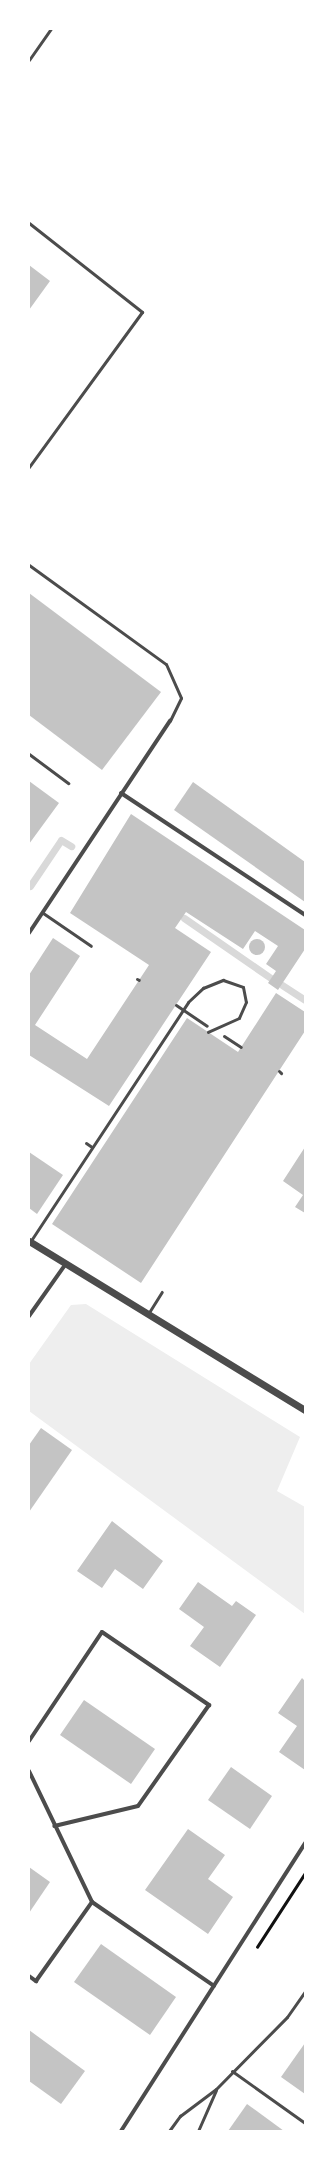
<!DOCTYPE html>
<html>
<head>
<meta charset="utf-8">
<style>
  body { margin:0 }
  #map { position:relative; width:334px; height:2160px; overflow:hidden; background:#fff; font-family:Barlow,sans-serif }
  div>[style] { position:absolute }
  .green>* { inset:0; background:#eee }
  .stream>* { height:7px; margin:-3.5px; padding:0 3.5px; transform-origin:3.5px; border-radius:3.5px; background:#d9d9d9 }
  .building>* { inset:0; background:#c4c4c4 }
  .round { border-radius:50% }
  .path>* { height:2.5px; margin:-1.25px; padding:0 1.25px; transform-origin:1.25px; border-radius:1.25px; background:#111 }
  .service>* { height:3px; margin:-1.5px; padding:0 1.5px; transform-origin:1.5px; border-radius:1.5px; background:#4c4c4c }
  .minor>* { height:4px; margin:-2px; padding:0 2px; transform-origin:2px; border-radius:2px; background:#4c4c4c }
  .tertiary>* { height:7px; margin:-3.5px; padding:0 3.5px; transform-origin:3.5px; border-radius:3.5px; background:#4c4c4c }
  span { translate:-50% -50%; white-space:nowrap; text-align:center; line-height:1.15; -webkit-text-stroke:3.5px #fff; paint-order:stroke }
  .frame { position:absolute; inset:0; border:30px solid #fff; pointer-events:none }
</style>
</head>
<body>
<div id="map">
  <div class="green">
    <i style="clip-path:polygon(86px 1304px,300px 1437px,277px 1491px,305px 1507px,305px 1614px,29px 1411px,29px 1364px,71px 1305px)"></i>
  </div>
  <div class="stream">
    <i style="left:30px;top:886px;width:55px;rotate:-56deg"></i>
    <i style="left:61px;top:840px;width:12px;rotate:31deg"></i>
    <i style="left:184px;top:918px;width:107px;rotate:34.7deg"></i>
    <i style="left:282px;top:985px;width:27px;rotate:33deg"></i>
  </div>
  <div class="building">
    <i style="clip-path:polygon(29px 265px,50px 281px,29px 310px)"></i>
    <i style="clip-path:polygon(29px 593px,161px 692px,102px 770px,29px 715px)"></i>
    <i style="clip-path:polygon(29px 781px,59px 803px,29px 844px)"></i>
    <i style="clip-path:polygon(193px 782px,305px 862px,305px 902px,174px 810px)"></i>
    <i style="clip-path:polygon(131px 814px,305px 930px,305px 949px,278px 990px,268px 983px,276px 971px,266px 964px,278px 946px,255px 931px,243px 949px,186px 912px,175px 928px,211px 952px,109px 1106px,29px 1055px,29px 975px,53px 938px,80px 956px,35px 1025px,87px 1059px,149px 965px,70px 913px)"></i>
    <i class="round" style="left:249px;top:939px;width:16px;height:16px"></i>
    <i style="clip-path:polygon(276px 993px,305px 1012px,305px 1031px,141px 1283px,52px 1224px,187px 1018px,238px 1052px)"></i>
    <i style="clip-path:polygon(305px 1147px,305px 1213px,295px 1207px,303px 1195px,283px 1181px)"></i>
    <i style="clip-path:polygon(29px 1152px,63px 1175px,37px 1214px,29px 1208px)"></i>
    <i style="clip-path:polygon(41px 1428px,72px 1450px,29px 1512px,29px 1445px)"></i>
    <i style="clip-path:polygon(112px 1521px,163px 1561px,143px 1589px,115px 1569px,102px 1588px,77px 1571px)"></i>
    <i style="clip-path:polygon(198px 1582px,232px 1606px,236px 1601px,256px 1615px,220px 1667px,190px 1646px,204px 1627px,179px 1609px)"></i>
    <i style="clip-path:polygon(302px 1678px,305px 1681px,305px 1770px,279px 1752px,297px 1726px,278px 1713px)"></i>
    <i style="clip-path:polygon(84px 1700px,155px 1749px,131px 1784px,60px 1735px)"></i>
    <i style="clip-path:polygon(231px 1767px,272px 1796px,250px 1829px,208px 1800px)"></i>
    <i style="clip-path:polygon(188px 1829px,225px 1855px,208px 1879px,233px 1897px,208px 1934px,145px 1890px)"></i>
    <i style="clip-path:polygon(29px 1867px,50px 1882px,29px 1913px)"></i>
    <i style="clip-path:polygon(101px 1944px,176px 1997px,150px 2035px,74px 1982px)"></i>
    <i style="clip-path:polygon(29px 2030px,85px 2071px,61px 2104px,29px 2081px)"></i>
    <i style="clip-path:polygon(305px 2043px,305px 2094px,281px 2077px)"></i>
    <i style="clip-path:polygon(247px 2104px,284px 2131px,228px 2131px)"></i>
  </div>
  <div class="path">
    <i style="left:257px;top:1947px;width:88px;rotate:-57deg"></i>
  </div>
  <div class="service">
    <i style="left:29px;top:60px;width:38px;rotate:-55deg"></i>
    <i style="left:29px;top:223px;width:144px;rotate:38.2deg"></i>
    <i style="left:142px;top:312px;width:192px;rotate:126.1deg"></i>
    <i style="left:29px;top:565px;width:169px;rotate:35.9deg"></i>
    <i style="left:166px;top:664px;width:37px;rotate:66deg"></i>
    <i style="left:181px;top:698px;width:25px;rotate:116deg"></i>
    <i style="left:29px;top:754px;width:49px;rotate:36.6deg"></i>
    <i style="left:43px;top:913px;width:58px;rotate:34.5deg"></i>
    <i style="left:137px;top:979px;width:2px;rotate:27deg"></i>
    <i style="left:176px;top:1005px;width:37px;rotate:34deg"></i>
    <i style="left:224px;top:1036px;width:20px;rotate:33deg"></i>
    <i style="left:279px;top:1071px;width:3px;rotate:45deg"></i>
    <i style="left:86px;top:1143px;width:7px;rotate:34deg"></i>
    <i style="left:30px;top:1242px;width:287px;rotate:-56.6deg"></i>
    <i style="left:188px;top:1002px;width:21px;rotate:-43deg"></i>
    <i style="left:203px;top:988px;width:22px;rotate:-22deg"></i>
    <i style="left:223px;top:980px;width:21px;rotate:19deg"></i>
    <i style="left:243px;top:987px;width:15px;rotate:79deg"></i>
    <i style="left:246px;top:1002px;width:17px;rotate:114deg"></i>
    <i style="left:239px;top:1018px;width:34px;rotate:156deg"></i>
    <i style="left:148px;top:1314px;width:26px;rotate:-58deg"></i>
    <i style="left:232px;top:2071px;width:90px;rotate:35.5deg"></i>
    <i style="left:169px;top:2131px;width:19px;rotate:-54deg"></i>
    <i style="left:180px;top:2116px;width:45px;rotate:-36.9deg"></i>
    <i style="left:216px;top:2089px;width:101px;rotate:-45.4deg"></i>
    <i style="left:287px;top:2017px;width:32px;rotate:-55deg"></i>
    <i style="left:198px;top:2131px;width:45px;rotate:-66.3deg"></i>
  </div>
  <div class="minor">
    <i style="left:121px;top:793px;width:221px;rotate:33.5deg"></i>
    <i style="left:29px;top:933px;width:255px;rotate:-56.4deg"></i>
    <i style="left:29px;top:1316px;width:62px;rotate:-54.8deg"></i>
    <i style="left:29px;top:1741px;width:131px;rotate:-56.2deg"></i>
    <i style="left:102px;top:1632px;width:130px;rotate:34.3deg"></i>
    <i style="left:209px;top:1705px;width:123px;rotate:125.1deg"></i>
    <i style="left:138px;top:1806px;width:86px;rotate:166.6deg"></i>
    <i style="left:29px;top:1771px;width:145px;rotate:64.3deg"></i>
    <i style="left:92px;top:1902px;width:148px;rotate:34.5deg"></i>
    <i style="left:29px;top:1976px;width:9px;rotate:36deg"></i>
    <i style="left:36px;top:1981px;width:97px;rotate:-54.7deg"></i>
    <i style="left:121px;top:2131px;width:342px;rotate:-57.4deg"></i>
  </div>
  <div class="tertiary">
    <i style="left:29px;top:1241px;width:324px;rotate:31.5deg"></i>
  </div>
  <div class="frame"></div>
</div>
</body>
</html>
